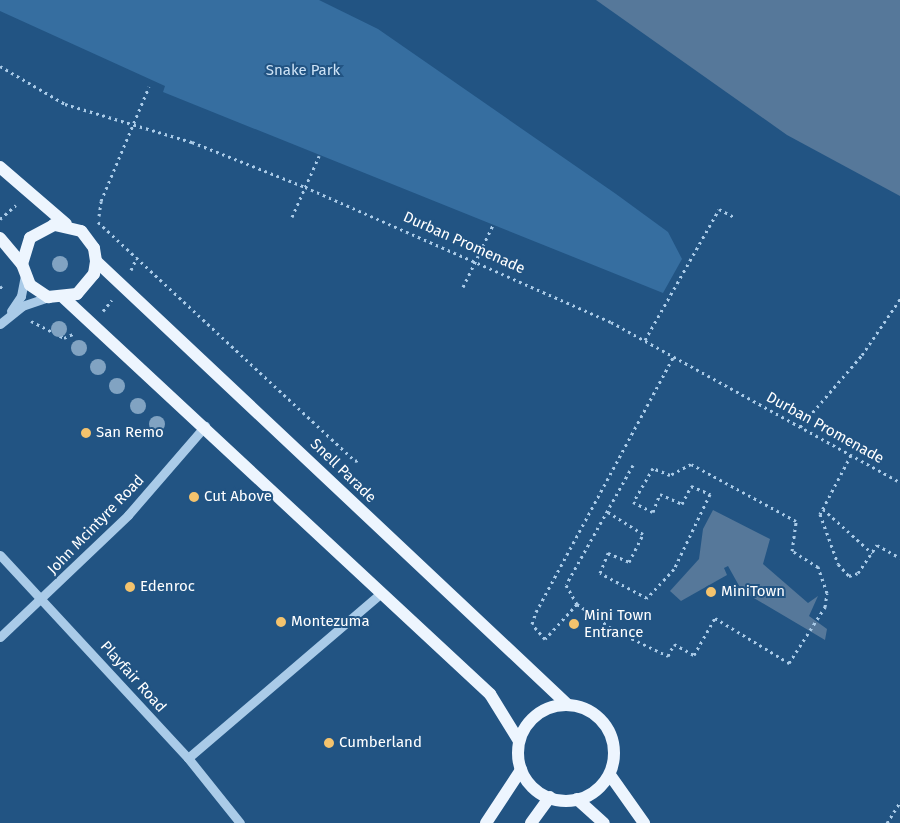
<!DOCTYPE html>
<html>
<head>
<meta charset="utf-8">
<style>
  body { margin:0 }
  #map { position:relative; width:900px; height:823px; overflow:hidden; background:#225483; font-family:"Fira Sans",sans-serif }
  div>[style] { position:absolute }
  .green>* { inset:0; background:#366ea0 }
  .water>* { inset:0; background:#56789a }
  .path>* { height:3px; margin-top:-1.5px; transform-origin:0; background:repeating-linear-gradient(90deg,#aacbe8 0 2.5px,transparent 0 6.5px) }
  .minor>* { height:9px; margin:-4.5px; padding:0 4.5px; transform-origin:4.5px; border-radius:4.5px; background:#aacbe8 }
  .major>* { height:12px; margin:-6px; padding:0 6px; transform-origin:6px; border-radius:6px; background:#edf5fe }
  .major>.ring { margin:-6px; padding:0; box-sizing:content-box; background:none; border:12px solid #edf5fe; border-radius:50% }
  .trees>* { width:16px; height:16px; margin:-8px; border-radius:50%; background:#81a3c2 }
  .dots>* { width:14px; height:14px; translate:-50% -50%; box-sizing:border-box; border:2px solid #225483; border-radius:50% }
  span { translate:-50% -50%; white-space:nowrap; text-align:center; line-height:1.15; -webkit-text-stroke:4px #225483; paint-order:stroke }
  .park-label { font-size:15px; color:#cee3f6 }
  .street-label { font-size:15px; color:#fff }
  .poi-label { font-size:15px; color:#fff }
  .left { translate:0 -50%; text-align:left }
</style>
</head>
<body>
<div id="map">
  <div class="green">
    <i style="clip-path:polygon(0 0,319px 0,378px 29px,616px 194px,668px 232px,682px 259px,663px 293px,163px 92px,165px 86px,0 11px)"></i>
  </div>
  <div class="water">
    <i style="clip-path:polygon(596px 0,900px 0,900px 196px,787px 135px)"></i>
    <i style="clip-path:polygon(713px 510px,770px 539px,763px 564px,808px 603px,818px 596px,809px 616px,827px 629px,825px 640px,742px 591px,728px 566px,724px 568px,727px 575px,681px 601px,670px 591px,699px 559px,703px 529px)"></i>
  </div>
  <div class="path">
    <i style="left:0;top:66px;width:75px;rotate:30.3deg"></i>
    <i style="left:65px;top:104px;width:133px;rotate:16.7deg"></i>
    <i style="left:192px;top:142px;width:122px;rotate:21.7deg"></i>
    <i style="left:305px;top:187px;width:334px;rotate:23.8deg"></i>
    <i style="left:611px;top:322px;width:330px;rotate:29deg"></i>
    <i style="left:99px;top:216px;width:15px;rotate:-82deg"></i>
    <i style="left:101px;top:201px;width:124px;rotate:-67.2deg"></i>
    <i style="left:292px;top:217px;width:67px;rotate:-66.1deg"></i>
    <i style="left:0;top:219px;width:21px;rotate:-41deg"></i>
    <i style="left:98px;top:222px;width:351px;rotate:42.9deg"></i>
    <i style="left:355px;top:461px;width:6px;rotate:-18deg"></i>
    <i style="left:131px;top:270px;width:14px;rotate:-65deg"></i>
    <i style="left:0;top:286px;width:6px;rotate:51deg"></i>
    <i style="left:463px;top:287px;width:69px;rotate:-64.2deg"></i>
    <i style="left:103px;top:311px;width:14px;rotate:-51deg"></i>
    <i style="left:31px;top:321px;width:37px;rotate:27deg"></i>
    <i style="left:64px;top:338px;width:12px;rotate:-24deg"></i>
    <i style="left:645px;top:340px;width:150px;rotate:-60.5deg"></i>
    <i style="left:719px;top:209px;width:17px;rotate:28deg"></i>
    <i style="left:800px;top:427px;width:95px;rotate:-49.3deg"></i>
    <i style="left:862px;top:355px;width:68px;rotate:-55.8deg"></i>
    <i style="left:851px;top:455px;width:67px;rotate:117.7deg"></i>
    <i style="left:820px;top:514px;width:53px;rotate:70.2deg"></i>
    <i style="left:838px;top:564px;width:16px;rotate:47deg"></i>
    <i style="left:849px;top:576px;width:9px;rotate:-18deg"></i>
    <i style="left:858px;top:573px;width:34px;rotate:-56deg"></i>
    <i style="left:877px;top:545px;width:26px;rotate:29deg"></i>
    <i style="left:633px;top:465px;width:137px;rotate:119.2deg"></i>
    <i style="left:566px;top:585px;width:22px;rotate:60deg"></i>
    <i style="left:577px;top:604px;width:47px;rotate:132.4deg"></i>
    <i style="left:545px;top:639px;width:20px;rotate:-131deg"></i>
    <i style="left:532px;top:624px;width:13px;rotate:-72deg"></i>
    <i style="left:536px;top:612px;width:291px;rotate:-61.7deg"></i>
    <i style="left:823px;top:509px;width:66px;rotate:41.9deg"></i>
    <i style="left:577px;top:604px;width:45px;rotate:35.1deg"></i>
    <i style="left:614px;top:630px;width:60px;rotate:25.7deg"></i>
    <i style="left:668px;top:656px;width:13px;rotate:-63deg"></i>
    <i style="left:674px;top:644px;width:23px;rotate:29deg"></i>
    <i style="left:694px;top:655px;width:43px;rotate:-60.4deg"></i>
    <i style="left:715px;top:618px;width:87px;rotate:31.3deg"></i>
    <i style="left:789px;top:663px;width:67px;rotate:-57.3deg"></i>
    <i style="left:825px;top:607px;width:14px;rotate:-82deg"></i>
    <i style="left:827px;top:593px;width:28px;rotate:-109deg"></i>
    <i style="left:818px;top:567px;width:31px;rotate:-148deg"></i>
    <i style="left:792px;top:551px;width:30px;rotate:-82deg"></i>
    <i style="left:796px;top:521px;width:119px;rotate:-151.5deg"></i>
    <i style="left:691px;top:464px;width:24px;rotate:152deg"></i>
    <i style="left:670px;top:475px;width:18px;rotate:-158deg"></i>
    <i style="left:653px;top:468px;width:39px;rotate:120deg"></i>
    <i style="left:633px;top:502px;width:22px;rotate:27deg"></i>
    <i style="left:653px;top:512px;width:19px;rotate:-69deg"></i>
    <i style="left:660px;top:494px;width:24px;rotate:24deg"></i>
    <i style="left:682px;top:504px;width:20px;rotate:-63deg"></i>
    <i style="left:691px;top:486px;width:21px;rotate:23deg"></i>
    <i style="left:710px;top:494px;width:83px;rotate:115.6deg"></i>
    <i style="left:674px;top:569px;width:40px;rotate:133deg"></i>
    <i style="left:647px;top:598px;width:53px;rotate:-152deg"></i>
    <i style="left:600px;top:573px;width:22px;rotate:-68deg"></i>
    <i style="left:608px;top:553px;width:23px;rotate:23deg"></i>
    <i style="left:629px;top:562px;width:31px;rotate:-63deg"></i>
    <i style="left:643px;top:534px;width:41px;rotate:-147.8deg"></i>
    <i style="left:887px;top:823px;width:25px;rotate:-58deg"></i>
  </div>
  <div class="minor">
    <i style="left:11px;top:311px;width:18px;rotate:-56deg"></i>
    <i style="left:21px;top:296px;width:20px;rotate:-79deg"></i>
    <i style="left:0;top:324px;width:28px;rotate:-39deg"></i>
    <i style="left:22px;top:306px;width:28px;rotate:-19deg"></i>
    <i style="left:0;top:555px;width:277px;rotate:47.2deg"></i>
    <i style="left:188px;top:758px;width:83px;rotate:51.3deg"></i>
    <i style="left:0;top:637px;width:177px;rotate:-43.6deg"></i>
    <i style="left:128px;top:515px;width:118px;rotate:-49.1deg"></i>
    <i style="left:188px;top:758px;width:254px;rotate:-40.5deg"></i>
  </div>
  <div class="major">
    <i style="left:0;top:167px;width:87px;rotate:40.8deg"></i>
    <i style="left:0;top:238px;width:34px;rotate:50deg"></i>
    <i style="left:22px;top:264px;width:22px;rotate:69deg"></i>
    <i style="left:30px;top:285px;width:22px;rotate:34deg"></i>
    <i style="left:48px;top:297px;width:29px;rotate:-6deg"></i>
    <i style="left:77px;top:294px;width:26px;rotate:-50deg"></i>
    <i style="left:94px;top:274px;width:13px;rotate:-81deg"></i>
    <i style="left:96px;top:261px;width:13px;rotate:-99deg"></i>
    <i style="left:94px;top:248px;width:21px;rotate:-127deg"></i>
    <i style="left:81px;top:231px;width:28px;rotate:-167deg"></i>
    <i style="left:54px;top:225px;width:27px;rotate:152deg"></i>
    <i style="left:30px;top:238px;width:27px;rotate:107deg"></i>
    <i style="left:96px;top:261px;width:647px;rotate:43.25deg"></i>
    <i style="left:64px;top:298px;width:582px;rotate:42.91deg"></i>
    <i style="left:490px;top:694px;width:55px;rotate:58.3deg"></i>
    <i class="ring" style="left:518px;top:705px;width:84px;height:84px"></i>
    <i style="left:610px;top:775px;width:59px;rotate:54.7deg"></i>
    <i style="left:577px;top:799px;width:36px;rotate:42deg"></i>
    <i style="left:486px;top:823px;width:64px;rotate:-56.6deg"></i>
    <i style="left:531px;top:823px;width:32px;rotate:-54deg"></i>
  </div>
  <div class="trees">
    <i style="left:60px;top:264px"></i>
    <i style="left:59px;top:329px"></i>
    <i style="left:79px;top:348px"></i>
    <i style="left:98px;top:367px"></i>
    <i style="left:117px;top:386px"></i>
    <i style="left:138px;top:406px"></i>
    <i style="left:157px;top:424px"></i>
  </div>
  <div class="dots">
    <i style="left:86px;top:433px;background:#f4c36d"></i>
    <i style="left:194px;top:497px;background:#f4c36d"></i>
    <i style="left:130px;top:587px;background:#f4c36d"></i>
    <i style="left:711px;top:592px;background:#f4c36d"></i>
    <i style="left:281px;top:622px;background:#f4c36d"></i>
    <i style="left:574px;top:624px;background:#f4c36d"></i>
    <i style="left:329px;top:743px;background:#f4c36d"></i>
  </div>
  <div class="park-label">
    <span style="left:303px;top:71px">Snake Park</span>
  </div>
  <div class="street-label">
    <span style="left:464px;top:243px;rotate:24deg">Durban Promenade</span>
    <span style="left:825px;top:428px;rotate:29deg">Durban Promenade</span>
    <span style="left:343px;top:471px;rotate:44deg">Snell Parade</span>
    <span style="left:96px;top:525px;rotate:-46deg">John Mcintyre Road</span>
    <span style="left:133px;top:677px;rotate:48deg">Playfair Road</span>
  </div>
  <div class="poi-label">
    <span class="left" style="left:96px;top:433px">San Remo</span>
    <span class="left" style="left:204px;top:497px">Cut Above</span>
    <span class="left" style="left:140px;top:587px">Edenroc</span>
    <span class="left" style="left:721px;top:592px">MiniTown</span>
    <span class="left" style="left:584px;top:624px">Mini Town<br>Entrance</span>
    <span class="left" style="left:291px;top:622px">Montezuma</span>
    <span class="left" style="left:339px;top:743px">Cumberland</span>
  </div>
</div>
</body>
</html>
